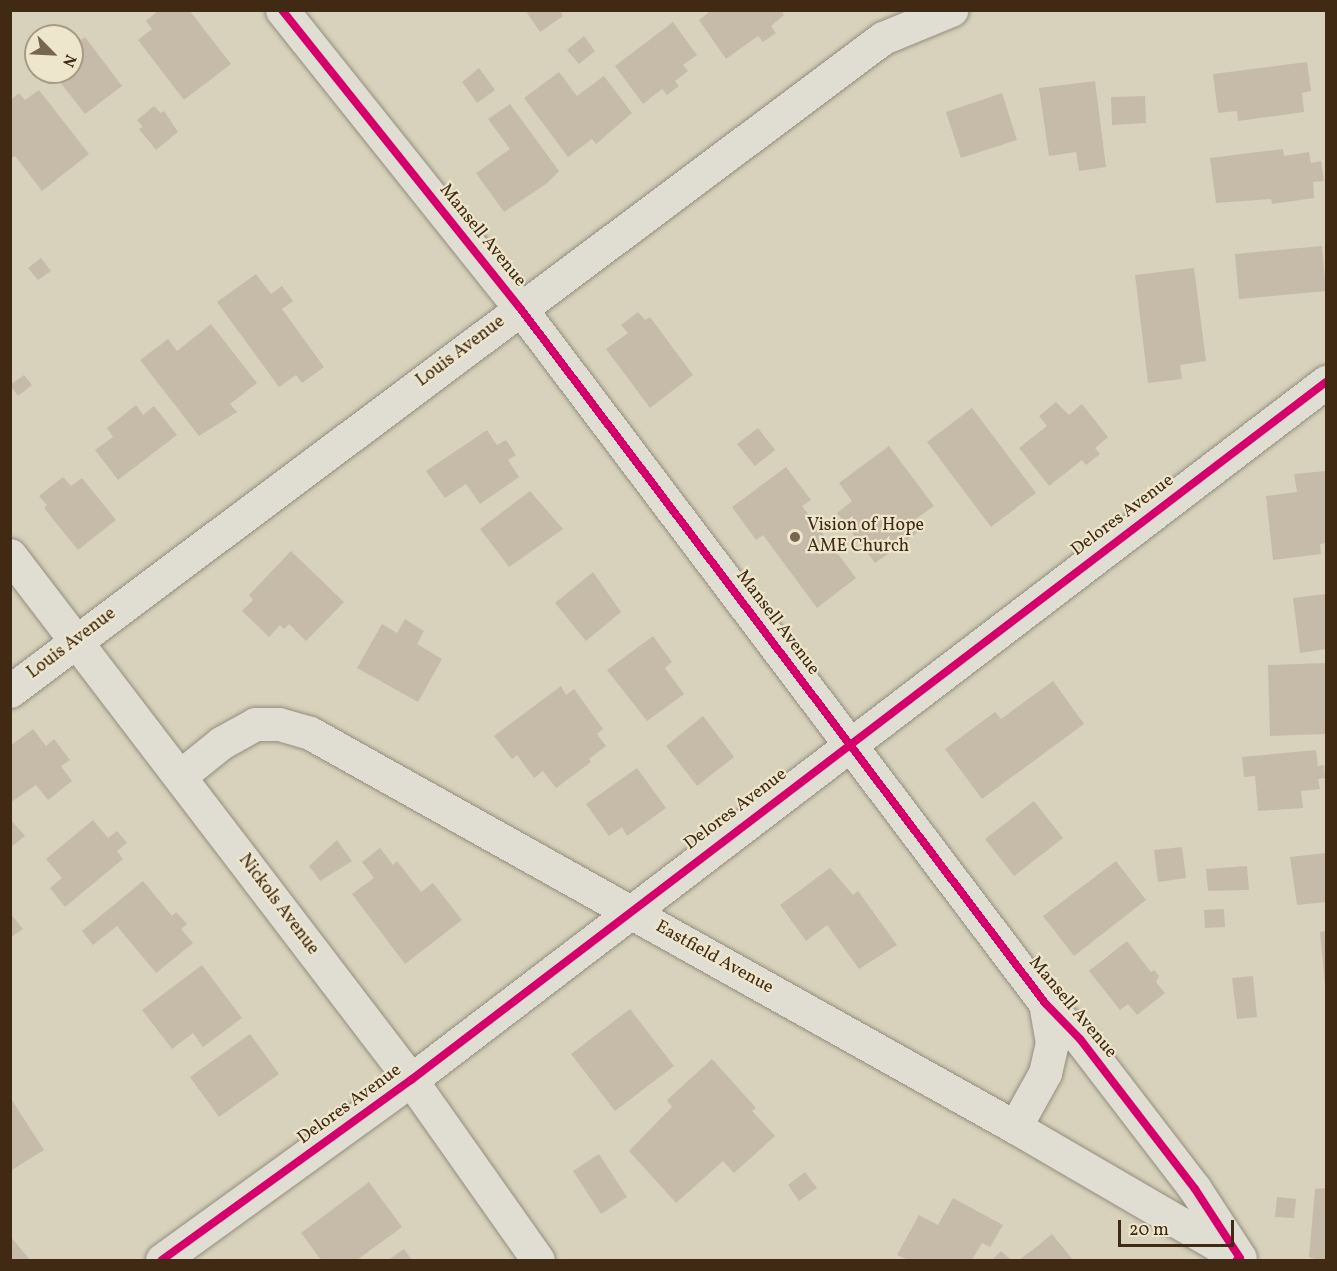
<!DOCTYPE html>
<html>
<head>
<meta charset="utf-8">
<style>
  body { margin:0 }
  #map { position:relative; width:1337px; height:1271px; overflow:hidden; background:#d8d2bc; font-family:Vollkorn,serif }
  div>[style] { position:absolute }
  .building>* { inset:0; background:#c6baa9 }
  .roads { filter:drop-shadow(0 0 2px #938d7d) drop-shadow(0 0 2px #938d7d) }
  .minor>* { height:33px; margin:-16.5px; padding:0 16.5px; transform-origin:16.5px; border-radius:16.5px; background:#e0ded3 }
  .cycleway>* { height:8px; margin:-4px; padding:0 4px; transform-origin:4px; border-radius:4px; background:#d6006c }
  .dots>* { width:16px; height:16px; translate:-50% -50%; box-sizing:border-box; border:3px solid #ede6cc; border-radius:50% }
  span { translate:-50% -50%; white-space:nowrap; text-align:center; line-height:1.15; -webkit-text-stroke:4.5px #ede6cc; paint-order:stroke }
  .street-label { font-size:18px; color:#412a14 }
  .poi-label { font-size:18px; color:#412a14 }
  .left { translate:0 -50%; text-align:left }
  .frame { position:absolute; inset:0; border:12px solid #412a14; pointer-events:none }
  .north { position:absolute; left:24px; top:24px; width:60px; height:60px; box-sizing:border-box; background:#ede6cc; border:2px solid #a89b82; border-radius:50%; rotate:114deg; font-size:16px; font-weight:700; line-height:24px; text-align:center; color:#412a14 }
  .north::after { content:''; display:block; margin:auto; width:21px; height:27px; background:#76654f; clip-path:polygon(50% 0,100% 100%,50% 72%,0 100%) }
  .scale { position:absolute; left:1118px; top:1220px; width:116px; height:27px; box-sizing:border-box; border:3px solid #412a14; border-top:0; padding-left:8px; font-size:18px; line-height:21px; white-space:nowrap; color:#412a14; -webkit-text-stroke:4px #ede6cc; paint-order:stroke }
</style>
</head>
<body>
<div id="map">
  <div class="building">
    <i style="clip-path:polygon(159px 10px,189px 10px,231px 64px,184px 100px,138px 40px,152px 29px,146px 21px)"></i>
    <i style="clip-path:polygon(525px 10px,560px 10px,563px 16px,540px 32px)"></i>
    <i style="clip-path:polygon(712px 10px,781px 10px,784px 15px,771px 26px,776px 33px,763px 42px,758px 36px,726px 59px,699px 20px)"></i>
    <i style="clip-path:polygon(673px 22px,697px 55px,683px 65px,688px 71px,675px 81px,679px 86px,667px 95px,662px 89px,643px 104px,615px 66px)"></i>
    <i style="clip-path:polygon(584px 36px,595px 51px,579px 64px,567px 50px)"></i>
    <i style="clip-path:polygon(85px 37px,122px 86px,85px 114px,52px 72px,72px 72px,72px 46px)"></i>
    <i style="clip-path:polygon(1307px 62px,1311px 91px,1302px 93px,1304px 112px,1238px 121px,1237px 111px,1218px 113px,1213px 74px)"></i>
    <i style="clip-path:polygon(479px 68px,495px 90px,477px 103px,462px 82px)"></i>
    <i style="clip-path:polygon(559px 72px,577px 96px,604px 76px,632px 113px,596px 144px,592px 139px,568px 157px,524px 98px)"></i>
    <i style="clip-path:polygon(1095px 81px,1106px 167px,1079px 171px,1076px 152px,1049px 156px,1039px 88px)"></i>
    <i style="clip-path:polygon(39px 90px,89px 154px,42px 191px,15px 156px,10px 159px,10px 100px,19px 93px,25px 100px)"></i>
    <i style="clip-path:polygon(1002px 93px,1017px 140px,961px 158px,946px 112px)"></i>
    <i style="clip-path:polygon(1145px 96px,1146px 123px,1112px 125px,1111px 97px)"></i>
    <i style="clip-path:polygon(510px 104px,559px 171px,546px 184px,504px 212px,476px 173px,510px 149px,488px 119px)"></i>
    <i style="clip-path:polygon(154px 106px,161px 113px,164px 111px,178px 132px,156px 150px,139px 129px,143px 127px,137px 120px)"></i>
    <i style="clip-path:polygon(1283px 149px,1284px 156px,1309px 152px,1311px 163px,1321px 161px,1324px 181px,1313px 182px,1314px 198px,1272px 204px,1271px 199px,1216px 203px,1210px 158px)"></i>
    <i style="clip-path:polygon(1322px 246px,1326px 291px,1239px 299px,1235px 254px)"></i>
    <i style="clip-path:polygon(41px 258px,51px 271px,38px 280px,28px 268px)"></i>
    <i style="clip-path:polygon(1194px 268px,1206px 361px,1180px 365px,1182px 379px,1148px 383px,1135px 275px)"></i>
    <i style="clip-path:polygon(256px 274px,271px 294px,282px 286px,293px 301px,282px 309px,324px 367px,302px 383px,296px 375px,279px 387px,217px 302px)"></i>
    <i style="clip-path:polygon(638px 312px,645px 320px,650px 317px,693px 375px,650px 408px,606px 349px,628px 333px,621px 325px)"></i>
    <i style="clip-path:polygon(211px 324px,257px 383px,230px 404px,237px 412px,199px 436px,140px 360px,168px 339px,177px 351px)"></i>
    <i style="clip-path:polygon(24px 375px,32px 385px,18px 396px,10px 385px)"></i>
    <i style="clip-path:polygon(1056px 402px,1069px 415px,1082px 404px,1108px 437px,1095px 448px,1100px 454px,1086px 465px,1082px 460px,1049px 486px,1019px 448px,1047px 426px,1039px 416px)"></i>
    <i style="clip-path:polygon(136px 405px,143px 415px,154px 406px,177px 435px,118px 480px,95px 450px,113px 437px,107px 428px)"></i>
    <i style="clip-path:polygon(972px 408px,1036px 493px,991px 527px,927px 442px)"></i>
    <i style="clip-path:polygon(758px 428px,775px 450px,755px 466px,737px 444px)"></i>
    <i style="clip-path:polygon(487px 430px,497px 445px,506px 440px,516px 455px,508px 460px,519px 477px,480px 504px,466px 484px,445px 498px,426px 471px)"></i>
    <i style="clip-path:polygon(889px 446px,934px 506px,910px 523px,917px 533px,875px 563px,837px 513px,852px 501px,839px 483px)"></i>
    <i style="clip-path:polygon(786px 467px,811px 500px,802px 506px,856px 578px,817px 608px,763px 535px,756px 540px,732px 507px)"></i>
    <i style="clip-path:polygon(1326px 471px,1326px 543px,1320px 544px,1321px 554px,1273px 560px,1266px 496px,1297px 492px,1294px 474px)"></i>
    <i style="clip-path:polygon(63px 477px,71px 486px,82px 478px,116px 520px,78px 550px,44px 508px,47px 505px,39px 496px)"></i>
    <i style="clip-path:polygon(530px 491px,563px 529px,509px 567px,480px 529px)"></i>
    <i style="clip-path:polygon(291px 551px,344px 602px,306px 641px,289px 624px,284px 629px,280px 625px,269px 637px,242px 611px,253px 600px,249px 595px)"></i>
    <i style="clip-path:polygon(593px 572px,621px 612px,586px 641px,555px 603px)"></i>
    <i style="clip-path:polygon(1326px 594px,1326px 649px,1300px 653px,1293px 598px)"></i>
    <i style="clip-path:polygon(405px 619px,424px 631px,417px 644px,442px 659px,418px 702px,357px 668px,382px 624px,397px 633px)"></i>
    <i style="clip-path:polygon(653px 636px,672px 662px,665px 668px,684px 694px,647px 721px,607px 670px)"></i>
    <i style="clip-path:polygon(1326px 663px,1326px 734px,1270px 736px,1268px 665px)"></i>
    <i style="clip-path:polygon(1053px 681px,1084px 724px,982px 799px,945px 749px,995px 712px,1001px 719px)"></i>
    <i style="clip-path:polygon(561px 686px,566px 695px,574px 689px,603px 729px,597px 734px,606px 746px,589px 759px,591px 762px,556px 788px,543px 771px,534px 778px,517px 755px,512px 759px,494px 736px)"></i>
    <i style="clip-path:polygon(703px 716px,734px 757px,697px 786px,666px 746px)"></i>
    <i style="clip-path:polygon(33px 729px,46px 746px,54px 739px,70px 760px,61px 766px,72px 781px,48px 800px,36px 785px,10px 803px,10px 746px)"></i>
    <i style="clip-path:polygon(1316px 750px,1318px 766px,1324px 765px,1325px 778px,1318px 779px,1320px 789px,1301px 791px,1303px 808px,1258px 811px,1255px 776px,1244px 777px,1242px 757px)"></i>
    <i style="clip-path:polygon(637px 768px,666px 808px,627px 836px,622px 827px,609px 836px,586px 804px)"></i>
    <i style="clip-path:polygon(1034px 801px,1063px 838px,1014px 876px,985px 839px)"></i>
    <i style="clip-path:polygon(10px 819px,25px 836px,10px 848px)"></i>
    <i style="clip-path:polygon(93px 820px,108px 838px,117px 831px,127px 843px,117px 851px,123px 859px,65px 907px,50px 888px,62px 878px,46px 859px)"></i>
    <i style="clip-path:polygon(337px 840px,352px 861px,320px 881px,309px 866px)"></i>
    <i style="clip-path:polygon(1182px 847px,1186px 878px,1158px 882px,1154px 850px)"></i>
    <i style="clip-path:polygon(380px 848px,393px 865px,397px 861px,421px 892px,433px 883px,462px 920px,405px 964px,352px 894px,374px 878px,362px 862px)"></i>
    <i style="clip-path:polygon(1326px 853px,1326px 902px,1297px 905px,1290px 857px)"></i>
    <i style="clip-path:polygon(1116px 861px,1146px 900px,1074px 956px,1043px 916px)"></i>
    <i style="clip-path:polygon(1247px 866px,1249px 890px,1208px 891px,1206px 869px)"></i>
    <i style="clip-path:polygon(830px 868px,853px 895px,858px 891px,897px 945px,859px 969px,827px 925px,806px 941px,780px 905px)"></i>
    <i style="clip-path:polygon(143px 881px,172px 916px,176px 912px,187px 924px,181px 929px,193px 943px,156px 973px,117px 926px,93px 945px,82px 931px)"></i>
    <i style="clip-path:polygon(1224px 909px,1225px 927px,1205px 928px,1204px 910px)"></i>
    <i style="clip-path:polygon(10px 913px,23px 929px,10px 938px)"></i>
    <i style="clip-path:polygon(1326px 931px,1326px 985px,1325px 985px,1320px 932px)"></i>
    <i style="clip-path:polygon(1127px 941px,1151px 972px,1154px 970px,1159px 976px,1156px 982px,1165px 993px,1137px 1015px,1128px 1004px,1120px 1010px,1089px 971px)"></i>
    <i style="clip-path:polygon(202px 965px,242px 1018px,203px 1047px,193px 1033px,172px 1049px,142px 1010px)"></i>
    <i style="clip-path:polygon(1253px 976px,1257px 1017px,1237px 1019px,1232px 978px)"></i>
    <i style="clip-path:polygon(630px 1009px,674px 1066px,615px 1111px,571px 1054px)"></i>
    <i style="clip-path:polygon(250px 1034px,279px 1074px,219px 1117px,190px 1077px)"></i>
    <i style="clip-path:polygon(712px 1059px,756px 1108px,752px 1111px,775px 1136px,734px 1173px,723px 1161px,676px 1203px,629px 1151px,672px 1107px,667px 1100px)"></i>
    <i style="clip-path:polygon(10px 1097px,44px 1150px,10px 1171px)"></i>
    <i style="clip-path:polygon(599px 1154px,627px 1197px,601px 1214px,573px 1171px)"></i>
    <i style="clip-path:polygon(805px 1172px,817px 1188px,799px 1201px,788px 1185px)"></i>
    <i style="clip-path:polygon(369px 1182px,402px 1227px,357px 1260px,321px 1260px,301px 1233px)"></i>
    <i style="clip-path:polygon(1326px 1188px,1326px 1260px,1317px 1260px,1309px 1257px,1315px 1189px)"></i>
    <i style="clip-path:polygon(1277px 1197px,1296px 1199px,1294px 1218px,1275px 1217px)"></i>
    <i style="clip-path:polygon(953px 1198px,1003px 1225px,990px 1247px,982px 1243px,972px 1260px,908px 1260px,897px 1255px,919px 1215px,938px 1225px)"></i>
    <i style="clip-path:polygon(1052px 1234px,1073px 1260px,1019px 1260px,1040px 1244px)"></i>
    <i style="clip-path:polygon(10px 1236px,30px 1260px,10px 1260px)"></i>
    <i style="clip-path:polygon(404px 1249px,412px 1260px,388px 1260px)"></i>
    <i style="clip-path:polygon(1001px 1251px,1011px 1260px,992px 1260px)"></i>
  </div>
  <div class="roads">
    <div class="minor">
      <i style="left:282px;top:10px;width:381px;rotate:51.4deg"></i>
      <i style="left:520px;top:308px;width:871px;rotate:52.93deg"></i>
      <i style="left:1045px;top:1003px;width:50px;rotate:45.8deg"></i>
      <i style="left:1080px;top:1039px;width:189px;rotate:52.5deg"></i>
      <i style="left:1195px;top:1189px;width:82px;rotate:56.9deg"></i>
      <i style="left:10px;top:555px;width:661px;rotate:52.63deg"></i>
      <i style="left:411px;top:1080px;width:220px;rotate:54.8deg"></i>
      <i style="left:10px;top:691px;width:1090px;rotate:-36.8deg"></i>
      <i style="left:883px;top:38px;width:74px;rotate:-22.4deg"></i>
      <i style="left:180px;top:776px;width:53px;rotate:-38.8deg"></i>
      <i style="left:221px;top:743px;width:39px;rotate:-29deg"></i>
      <i style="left:255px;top:724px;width:24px"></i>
      <i style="left:279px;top:724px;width:32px;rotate:16deg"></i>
      <i style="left:310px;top:733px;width:808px;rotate:29.2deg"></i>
      <i style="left:1015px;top:1127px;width:255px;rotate:30.2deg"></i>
      <i style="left:1015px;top:1127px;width:62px;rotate:-60.9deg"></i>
      <i style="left:1045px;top:1073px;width:31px;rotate:-77deg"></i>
      <i style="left:1052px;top:1043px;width:41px;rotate:-99.9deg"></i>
      <i style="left:162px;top:1260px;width:307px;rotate:-35.9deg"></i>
      <i style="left:411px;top:1080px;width:1151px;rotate:-37.34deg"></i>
    </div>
  </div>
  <div class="cycleway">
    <i style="left:282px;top:10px;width:381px;rotate:51.4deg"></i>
    <i style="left:520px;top:308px;width:871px;rotate:52.93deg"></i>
    <i style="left:1045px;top:1003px;width:50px;rotate:45.8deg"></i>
    <i style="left:1080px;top:1039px;width:189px;rotate:52.5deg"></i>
    <i style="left:1195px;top:1189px;width:82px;rotate:56.9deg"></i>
    <i style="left:1240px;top:1258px;width:4px;rotate:146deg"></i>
    <i style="left:162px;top:1260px;width:307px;rotate:-35.9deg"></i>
    <i style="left:411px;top:1080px;width:1151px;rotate:-37.34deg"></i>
  </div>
  <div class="dots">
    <i style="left:795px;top:537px;background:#76654f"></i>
  </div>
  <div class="street-label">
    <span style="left:482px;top:236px;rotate:51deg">Mansell Avenue</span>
    <span style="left:461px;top:352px;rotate:-37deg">Louis Avenue</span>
    <span style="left:1123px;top:516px;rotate:-37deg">Delores Avenue</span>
    <span style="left:777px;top:623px;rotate:53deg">Mansell Avenue</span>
    <span style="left:72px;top:644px;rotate:-37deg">Louis Avenue</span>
    <span style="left:736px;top:810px;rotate:-37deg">Delores Avenue</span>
    <span style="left:278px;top:905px;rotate:53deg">Nickols Avenue</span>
    <span style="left:714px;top:958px;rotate:29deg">Eastfield Avenue</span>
    <span style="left:1072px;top:1008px;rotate:50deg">Mansell Avenue</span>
    <span style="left:350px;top:1105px;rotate:-36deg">Delores Avenue</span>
  </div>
  <div class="poi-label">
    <span class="left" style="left:807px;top:537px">Vision of Hope<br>AME Church</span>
  </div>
  <div class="frame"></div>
  <div class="north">N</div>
  <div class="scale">20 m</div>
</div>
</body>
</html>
